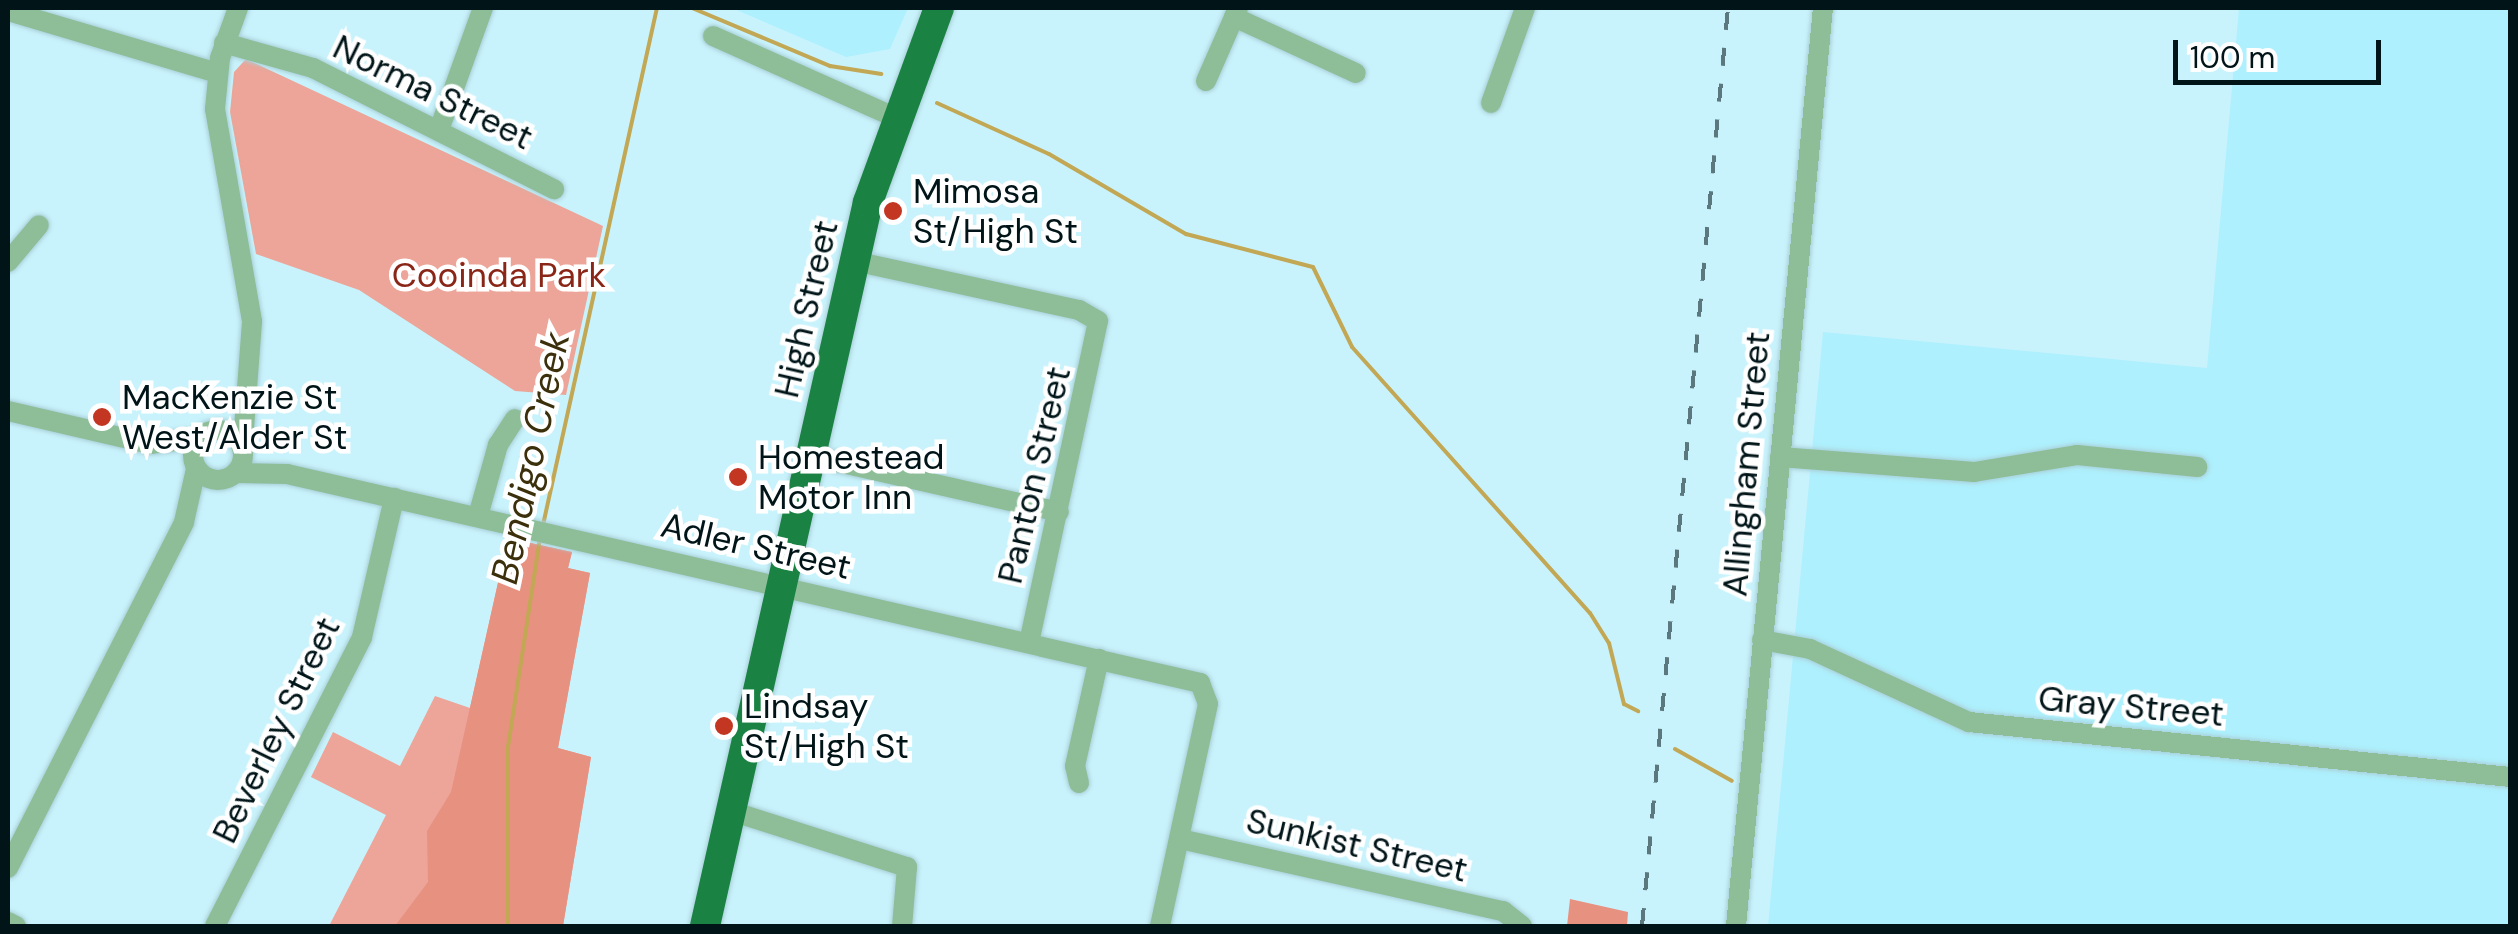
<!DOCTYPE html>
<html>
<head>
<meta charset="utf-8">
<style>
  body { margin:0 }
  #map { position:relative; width:2518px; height:934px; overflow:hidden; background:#c9f3fc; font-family:"DM Sans",sans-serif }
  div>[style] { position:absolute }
  .built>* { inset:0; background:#aef0fd }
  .green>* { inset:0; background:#eca598 }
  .forest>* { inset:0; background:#e79181 }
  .stream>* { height:4px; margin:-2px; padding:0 2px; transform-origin:2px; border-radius:2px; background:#c2a755 }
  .roads { filter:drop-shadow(0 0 2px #a9cfd8) drop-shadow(0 0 2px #a9cfd8) }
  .minor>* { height:20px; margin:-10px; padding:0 10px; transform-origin:10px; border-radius:10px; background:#8dbe98 }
  .minor>.ring { margin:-10px; padding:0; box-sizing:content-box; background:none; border:20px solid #8dbe98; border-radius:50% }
  .highway>* { height:30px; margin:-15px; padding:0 15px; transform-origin:15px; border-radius:15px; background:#1a8344 }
  .rail>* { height:4px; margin-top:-2px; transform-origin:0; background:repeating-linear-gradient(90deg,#5a787e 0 18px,transparent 0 36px) }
  .dots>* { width:28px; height:28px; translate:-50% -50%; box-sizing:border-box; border:5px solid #fff; border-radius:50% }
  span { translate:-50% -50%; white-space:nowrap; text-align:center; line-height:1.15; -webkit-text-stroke:9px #fff; paint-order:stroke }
  .street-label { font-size:35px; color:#011519 }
  .poi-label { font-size:35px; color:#011519 }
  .left { translate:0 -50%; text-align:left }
  .park-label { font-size:35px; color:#8a2618 }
  .water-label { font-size:38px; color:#3b300b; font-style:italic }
  .frame { position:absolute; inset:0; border:10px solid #011519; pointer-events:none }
  .scale { position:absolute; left:2173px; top:40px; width:208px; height:45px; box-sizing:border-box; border:5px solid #011519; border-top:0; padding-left:12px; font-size:30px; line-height:35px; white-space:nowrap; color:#011519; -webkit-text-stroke:8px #fff; paint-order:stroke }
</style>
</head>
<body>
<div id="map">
  <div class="built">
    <i style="clip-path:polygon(732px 8px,908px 8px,890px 49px,846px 57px)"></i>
    <i style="clip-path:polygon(2239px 8px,2510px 8px,2510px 926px,1768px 926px,1823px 332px,2207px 368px)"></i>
  </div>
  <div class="green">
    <i style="clip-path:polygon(246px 59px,603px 226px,566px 395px,515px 391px,359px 290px,256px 254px,230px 112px,234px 72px)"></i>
    <i style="clip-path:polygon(508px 538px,572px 552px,568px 568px,590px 573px,558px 748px,591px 757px,563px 926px,329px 926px,386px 815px,311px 777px,333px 732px,400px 766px,435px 696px,470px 708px)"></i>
  </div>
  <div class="forest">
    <i style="clip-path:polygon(508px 538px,572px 552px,568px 568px,590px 573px,558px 748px,591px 757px,563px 926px,395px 926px,428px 882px,427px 831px,451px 792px)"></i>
    <i style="clip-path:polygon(1570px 899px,1628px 912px,1627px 926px,1567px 926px)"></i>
  </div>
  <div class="stream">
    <i style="left:692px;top:8px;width:150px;rotate:22.8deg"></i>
    <i style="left:830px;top:66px;width:52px;rotate:8.9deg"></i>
    <i style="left:937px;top:103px;width:123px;rotate:24.5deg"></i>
    <i style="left:1049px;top:154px;width:159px;rotate:30.3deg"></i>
    <i style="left:1186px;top:234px;width:131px;rotate:14.6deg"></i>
    <i style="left:1313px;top:267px;width:89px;rotate:64deg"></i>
    <i style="left:1352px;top:347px;width:357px;rotate:48.2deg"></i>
    <i style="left:1590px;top:613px;width:36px;rotate:58deg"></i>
    <i style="left:1609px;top:643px;width:63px;rotate:76.2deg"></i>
    <i style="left:1624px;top:704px;width:16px;rotate:27deg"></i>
    <i style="left:543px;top:525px;width:529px;rotate:-77.57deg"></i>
    <i style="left:1675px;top:749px;width:65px;rotate:29.3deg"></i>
    <i style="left:508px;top:926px;width:179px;rotate:-90deg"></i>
    <i style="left:508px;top:747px;width:210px;rotate:-81.3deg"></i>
  </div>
  <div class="roads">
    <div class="minor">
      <i style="left:238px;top:8px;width:53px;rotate:109.8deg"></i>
      <i style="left:220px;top:58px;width:51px;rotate:95.6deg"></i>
      <i style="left:215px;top:109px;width:216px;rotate:80.1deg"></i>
      <i style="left:252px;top:322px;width:121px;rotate:94.3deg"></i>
      <i style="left:8px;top:11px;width:218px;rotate:16.5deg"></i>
      <i style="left:1234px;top:17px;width:134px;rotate:24.7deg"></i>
      <i style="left:713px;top:36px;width:198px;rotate:24.1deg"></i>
      <i style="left:224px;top:43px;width:92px;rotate:15.7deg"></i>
      <i style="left:313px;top:68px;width:270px;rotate:26.7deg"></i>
      <i style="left:1206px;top:81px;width:80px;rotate:-66.3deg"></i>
      <i style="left:1491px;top:103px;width:101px;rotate:-70.3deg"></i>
      <i style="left:439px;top:130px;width:130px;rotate:-70.2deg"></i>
      <i style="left:854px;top:261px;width:230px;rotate:12.3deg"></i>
      <i style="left:1079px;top:310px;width:22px;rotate:30deg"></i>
      <i style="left:1098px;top:321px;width:329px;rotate:102.1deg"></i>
      <i style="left:8px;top:262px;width:48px;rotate:-50deg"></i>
      <i style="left:8px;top:411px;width:146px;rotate:13.1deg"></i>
      <i style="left:150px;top:444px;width:51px;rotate:-6.7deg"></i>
      <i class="ring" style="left:193px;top:430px;width:30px;height:30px"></i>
      <i style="left:811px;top:456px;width:254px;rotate:12.7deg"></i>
      <i style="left:1780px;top:457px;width:195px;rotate:4.4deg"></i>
      <i style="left:1974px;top:472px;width:104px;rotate:-9.4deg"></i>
      <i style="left:2077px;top:455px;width:121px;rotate:5.7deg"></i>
      <i style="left:236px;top:473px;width:51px;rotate:1.1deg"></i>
      <i style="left:287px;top:474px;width:937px;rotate:12.89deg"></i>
      <i style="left:1200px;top:683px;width:22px;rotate:69deg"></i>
      <i style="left:1208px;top:704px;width:227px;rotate:102.2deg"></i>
      <i style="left:478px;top:516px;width:74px;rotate:-74.3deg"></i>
      <i style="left:498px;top:445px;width:31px;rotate:-57deg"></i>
      <i style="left:1762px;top:640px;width:49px;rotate:10.6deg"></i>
      <i style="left:1810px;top:649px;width:175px;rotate:24.7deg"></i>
      <i style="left:1969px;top:722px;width:544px;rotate:5.8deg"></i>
      <i style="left:1079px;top:783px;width:17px;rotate:-103deg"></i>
      <i style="left:1075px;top:766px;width:110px;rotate:-77.4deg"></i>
      <i style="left:731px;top:811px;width:185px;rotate:17.7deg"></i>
      <i style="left:907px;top:867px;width:59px;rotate:94.8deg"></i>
      <i style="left:1180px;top:839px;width:331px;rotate:12.6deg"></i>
      <i style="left:1503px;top:911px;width:24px;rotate:38deg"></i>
      <i style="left:8px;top:868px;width:388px;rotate:-63deg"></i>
      <i style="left:184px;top:522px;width:54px;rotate:-77.2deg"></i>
      <i style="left:8px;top:922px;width:9px;rotate:27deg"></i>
      <i style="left:215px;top:926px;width:324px;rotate:-63deg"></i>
      <i style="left:362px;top:637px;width:143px;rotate:-77deg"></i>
      <i style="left:1736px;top:926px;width:922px;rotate:-84.59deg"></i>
    </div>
    <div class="highway">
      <i style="left:705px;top:926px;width:742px;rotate:-77.31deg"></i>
      <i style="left:868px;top:202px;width:207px;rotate:-69.9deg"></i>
    </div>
  </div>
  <div class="rail">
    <i style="left:1642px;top:926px;width:922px;rotate:-84.65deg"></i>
  </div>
  <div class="dots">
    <i style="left:893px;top:211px;background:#c23622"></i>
    <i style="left:102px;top:417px;background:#c23622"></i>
    <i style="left:738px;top:477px;background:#c23622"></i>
    <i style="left:724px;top:726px;background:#c23622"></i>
  </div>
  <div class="street-label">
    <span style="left:433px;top:92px;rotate:26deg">Norma Street</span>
    <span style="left:806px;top:309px;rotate:-77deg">High Street</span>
    <span style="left:1746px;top:464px;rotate:-85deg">Allingham Street</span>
    <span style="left:1034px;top:475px;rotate:-77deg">Panton Street</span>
    <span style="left:756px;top:546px;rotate:13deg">Adler Street</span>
    <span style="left:2131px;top:706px;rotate:5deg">Gray Street</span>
    <span style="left:276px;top:730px;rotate:-64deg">Beverley Street</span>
    <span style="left:1357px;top:845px;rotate:13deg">Sunkist Street</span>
  </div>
  <div class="poi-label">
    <span class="left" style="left:913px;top:211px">Mimosa<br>St/High St</span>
    <span class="left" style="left:122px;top:417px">MacKenzie St<br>West/Alder St</span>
    <span class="left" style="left:758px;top:477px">Homestead<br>Motor Inn</span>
    <span class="left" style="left:744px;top:726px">Lindsay<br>St/High St</span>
  </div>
  <div class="park-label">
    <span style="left:499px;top:275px">Cooinda Park</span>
  </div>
  <div class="water-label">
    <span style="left:531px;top:458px;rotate:-78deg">Bendigo Creek</span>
  </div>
  <div class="frame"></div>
  <div class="scale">100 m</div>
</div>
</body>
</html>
